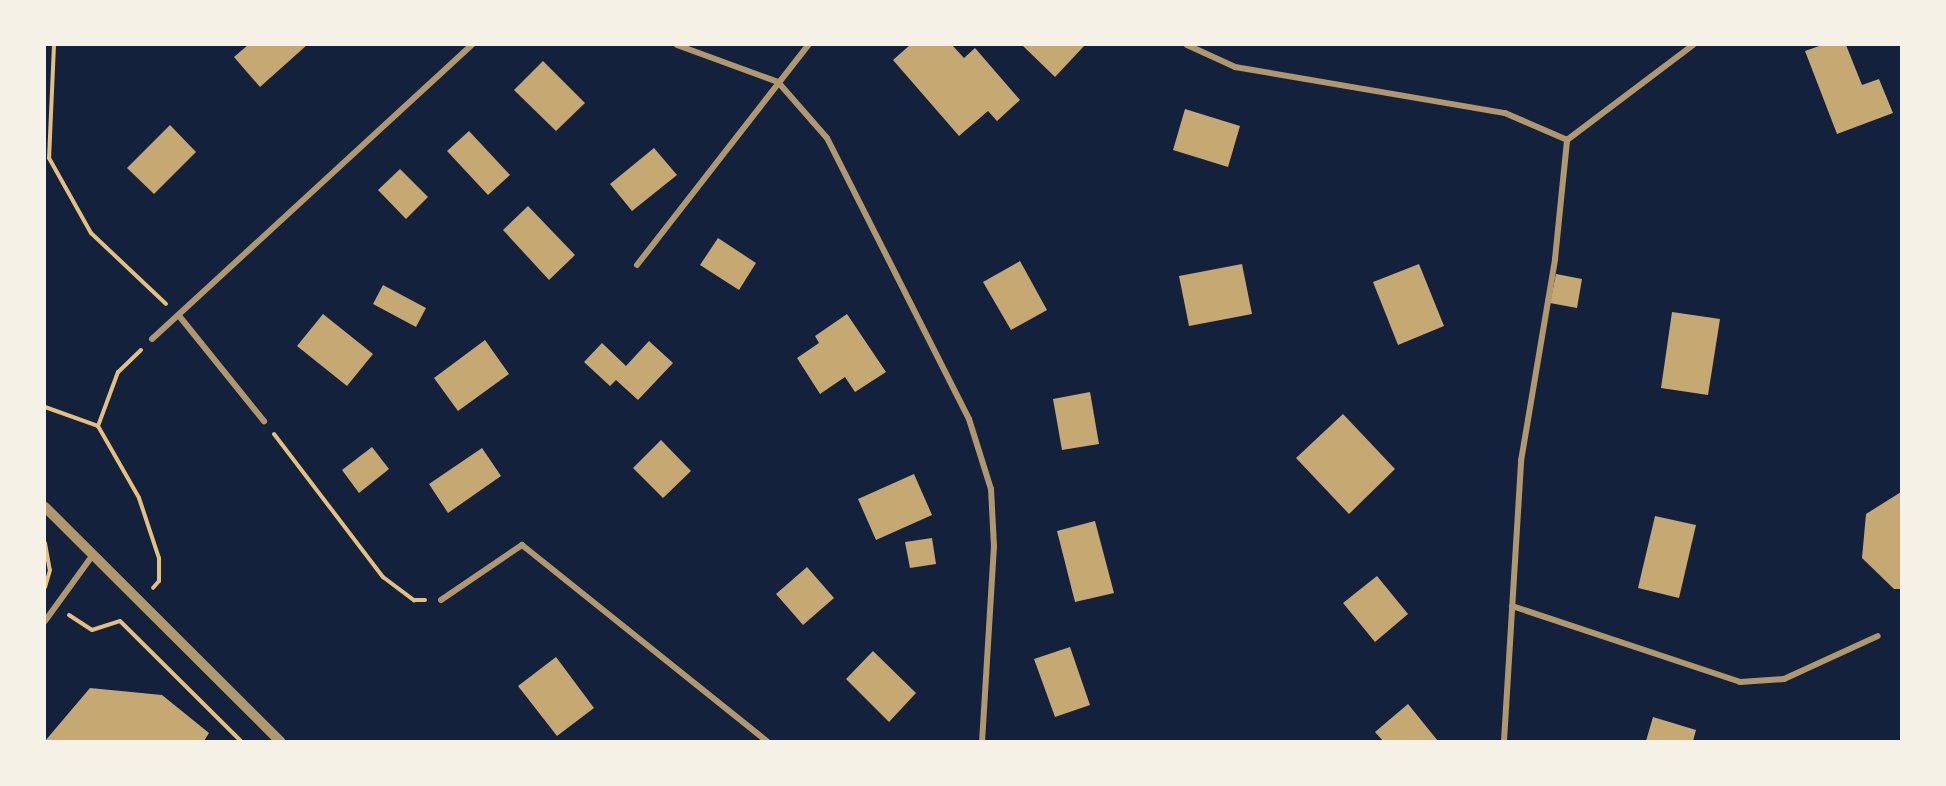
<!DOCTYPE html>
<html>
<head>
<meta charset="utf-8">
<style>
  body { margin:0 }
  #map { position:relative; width:1946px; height:786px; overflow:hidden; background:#14213d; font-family:"IBM Plex Sans",sans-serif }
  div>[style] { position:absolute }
  .building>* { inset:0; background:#c6a872 }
  .path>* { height:4px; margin:-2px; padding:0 2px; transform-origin:2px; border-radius:2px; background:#e5c07b }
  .minor>* { height:6px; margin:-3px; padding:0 3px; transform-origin:3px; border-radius:3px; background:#b1986c }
  .tertiary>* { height:10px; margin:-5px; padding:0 5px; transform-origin:5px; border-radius:5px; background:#b1986c }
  span { translate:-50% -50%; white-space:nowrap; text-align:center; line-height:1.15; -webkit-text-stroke:5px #f6f1e7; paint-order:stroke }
  .frame { position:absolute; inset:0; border:46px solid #f6f1e7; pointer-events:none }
</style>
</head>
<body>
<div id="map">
  <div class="building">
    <i style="clip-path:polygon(248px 45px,307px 45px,260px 87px,234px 57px)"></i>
    <i style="clip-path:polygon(910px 45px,952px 45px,964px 58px,975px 48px,1020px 100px,997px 121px,988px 111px,959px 136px,893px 60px)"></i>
    <i style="clip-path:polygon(1022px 45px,1085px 45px,1055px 77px)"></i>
    <i style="clip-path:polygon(1822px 45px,1846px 45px,1862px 85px,1879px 79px,1893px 113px,1837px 134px,1805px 51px)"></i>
    <i style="clip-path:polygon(543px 61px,585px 103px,556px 131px,514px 90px)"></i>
    <i style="clip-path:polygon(1185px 109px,1240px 126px,1228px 167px,1173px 150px)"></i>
    <i style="clip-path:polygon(170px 125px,196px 152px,154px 194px,127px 168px)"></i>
    <i style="clip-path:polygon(469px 131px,510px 175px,488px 195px,447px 151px)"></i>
    <i style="clip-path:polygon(654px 148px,677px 175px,632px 211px,610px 184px)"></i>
    <i style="clip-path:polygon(400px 169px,428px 197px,406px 219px,378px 190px)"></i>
    <i style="clip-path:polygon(528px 206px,575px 255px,549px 280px,503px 230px)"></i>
    <i style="clip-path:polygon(718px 238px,756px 263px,739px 290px,700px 265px)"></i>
    <i style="clip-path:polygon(1020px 261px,1047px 310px,1011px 330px,983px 282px)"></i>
    <i style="clip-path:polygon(1242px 264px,1252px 314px,1189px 326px,1179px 276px)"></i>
    <i style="clip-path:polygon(1419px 264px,1444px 326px,1398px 345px,1373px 282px)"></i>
    <i style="clip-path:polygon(1556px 274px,1582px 279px,1577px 308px,1550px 303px)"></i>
    <i style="clip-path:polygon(383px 285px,426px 308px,416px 327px,373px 304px)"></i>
    <i style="clip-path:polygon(1672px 312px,1720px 319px,1708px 395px,1661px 388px)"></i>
    <i style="clip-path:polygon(323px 314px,373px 354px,347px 386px,297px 346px)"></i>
    <i style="clip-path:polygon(847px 314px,886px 372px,855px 392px,845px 377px,820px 394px,797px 358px,819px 343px,815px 336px)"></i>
    <i style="clip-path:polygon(485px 340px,509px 374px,458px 411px,434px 378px)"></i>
    <i style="clip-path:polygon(649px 341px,673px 363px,638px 400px,616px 380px,610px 386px,584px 362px,602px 343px,626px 366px)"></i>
    <i style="clip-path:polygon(1090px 392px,1099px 444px,1062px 450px,1053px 399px)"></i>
    <i style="clip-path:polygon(1343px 414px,1395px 469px,1349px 514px,1296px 458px)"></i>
    <i style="clip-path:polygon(661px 440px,691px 471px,663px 498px,633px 468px)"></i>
    <i style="clip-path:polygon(372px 447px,389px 469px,359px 493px,342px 470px)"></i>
    <i style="clip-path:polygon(482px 448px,501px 476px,448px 513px,429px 484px)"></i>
    <i style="clip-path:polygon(914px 474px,932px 515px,876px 540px,858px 499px)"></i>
    <i style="clip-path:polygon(1901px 492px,1901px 589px,1894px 589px,1862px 558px,1866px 514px)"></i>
    <i style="clip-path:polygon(1655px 516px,1696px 525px,1679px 598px,1638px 588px)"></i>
    <i style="clip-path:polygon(1095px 521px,1114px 593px,1075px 602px,1057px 531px)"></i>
    <i style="clip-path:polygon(932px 538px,936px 564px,910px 568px,905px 542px)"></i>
    <i style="clip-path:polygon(807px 567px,834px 598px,803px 625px,776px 594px)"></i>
    <i style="clip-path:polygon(1377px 576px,1408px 614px,1375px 642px,1343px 603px)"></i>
    <i style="clip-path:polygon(1070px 647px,1090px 705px,1055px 717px,1034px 659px)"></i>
    <i style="clip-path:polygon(873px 651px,916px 693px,889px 722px,846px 679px)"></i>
    <i style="clip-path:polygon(556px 657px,594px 708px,557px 736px,518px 686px)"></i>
    <i style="clip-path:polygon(90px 688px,162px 695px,209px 733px,204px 741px,45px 741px)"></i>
    <i style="clip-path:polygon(1408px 704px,1438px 741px,1383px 741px,1375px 732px)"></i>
    <i style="clip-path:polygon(1653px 717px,1696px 730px,1693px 741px,1646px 741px)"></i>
  </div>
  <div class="path">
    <i style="left:54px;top:45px;width:113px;rotate:92.5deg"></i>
    <i style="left:49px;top:158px;width:86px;rotate:60.8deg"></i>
    <i style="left:91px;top:233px;width:103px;rotate:43.4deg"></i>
    <i style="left:141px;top:350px;width:32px;rotate:136deg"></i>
    <i style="left:118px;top:372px;width:58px;rotate:110.3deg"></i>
    <i style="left:98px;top:426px;width:83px;rotate:60.3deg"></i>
    <i style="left:139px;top:498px;width:63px;rotate:71.6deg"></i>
    <i style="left:159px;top:558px;width:23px;rotate:90deg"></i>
    <i style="left:159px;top:581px;width:9px;rotate:131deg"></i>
    <i style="left:45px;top:407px;width:56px;rotate:19.7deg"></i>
    <i style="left:274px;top:434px;width:180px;rotate:52.7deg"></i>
    <i style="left:383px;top:577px;width:39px;rotate:37deg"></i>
    <i style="left:414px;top:600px;width:11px"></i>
    <i style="left:45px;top:543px;width:27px;rotate:80deg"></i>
    <i style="left:50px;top:570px;width:18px;rotate:106deg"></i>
    <i style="left:69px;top:615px;width:27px;rotate:33deg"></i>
    <i style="left:92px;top:630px;width:29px;rotate:-18deg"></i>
    <i style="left:120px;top:621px;width:170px;rotate:44.8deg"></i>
  </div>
  <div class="minor">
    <i style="left:677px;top:45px;width:108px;rotate:20.1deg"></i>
    <i style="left:778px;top:82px;width:74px;rotate:48.8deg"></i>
    <i style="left:827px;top:138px;width:315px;rotate:63.2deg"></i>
    <i style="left:969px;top:419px;width:73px;rotate:72.6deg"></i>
    <i style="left:991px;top:489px;width:57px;rotate:87deg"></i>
    <i style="left:994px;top:546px;width:195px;rotate:93.5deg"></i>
    <i style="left:1187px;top:45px;width:53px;rotate:24.6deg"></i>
    <i style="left:1235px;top:67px;width:274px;rotate:9.7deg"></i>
    <i style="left:1505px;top:113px;width:68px;rotate:23.5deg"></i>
    <i style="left:1567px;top:140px;width:158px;rotate:-37deg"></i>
    <i style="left:637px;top:265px;width:279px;rotate:-52.1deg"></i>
    <i style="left:180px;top:317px;width:134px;rotate:51.1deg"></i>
    <i style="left:152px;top:339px;width:435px;rotate:-42.6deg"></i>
    <i style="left:441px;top:600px;width:98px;rotate:-34.2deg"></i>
    <i style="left:522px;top:545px;width:314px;rotate:38.7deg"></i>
    <i style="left:1512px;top:606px;width:240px;rotate:18.4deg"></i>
    <i style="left:1740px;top:682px;width:44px;rotate:-3.9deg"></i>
    <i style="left:1784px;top:679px;width:103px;rotate:-24.6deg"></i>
    <i style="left:45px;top:621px;width:80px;rotate:-54.1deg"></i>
    <i style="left:1504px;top:741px;width:281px;rotate:-86.5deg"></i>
    <i style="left:1521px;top:461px;width:205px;rotate:-80.4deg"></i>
    <i style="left:1555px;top:259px;width:120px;rotate:-84.2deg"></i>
  </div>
  <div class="tertiary">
    <i style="left:45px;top:507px;width:332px;rotate:44.9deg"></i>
  </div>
  <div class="frame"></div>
</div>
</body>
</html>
